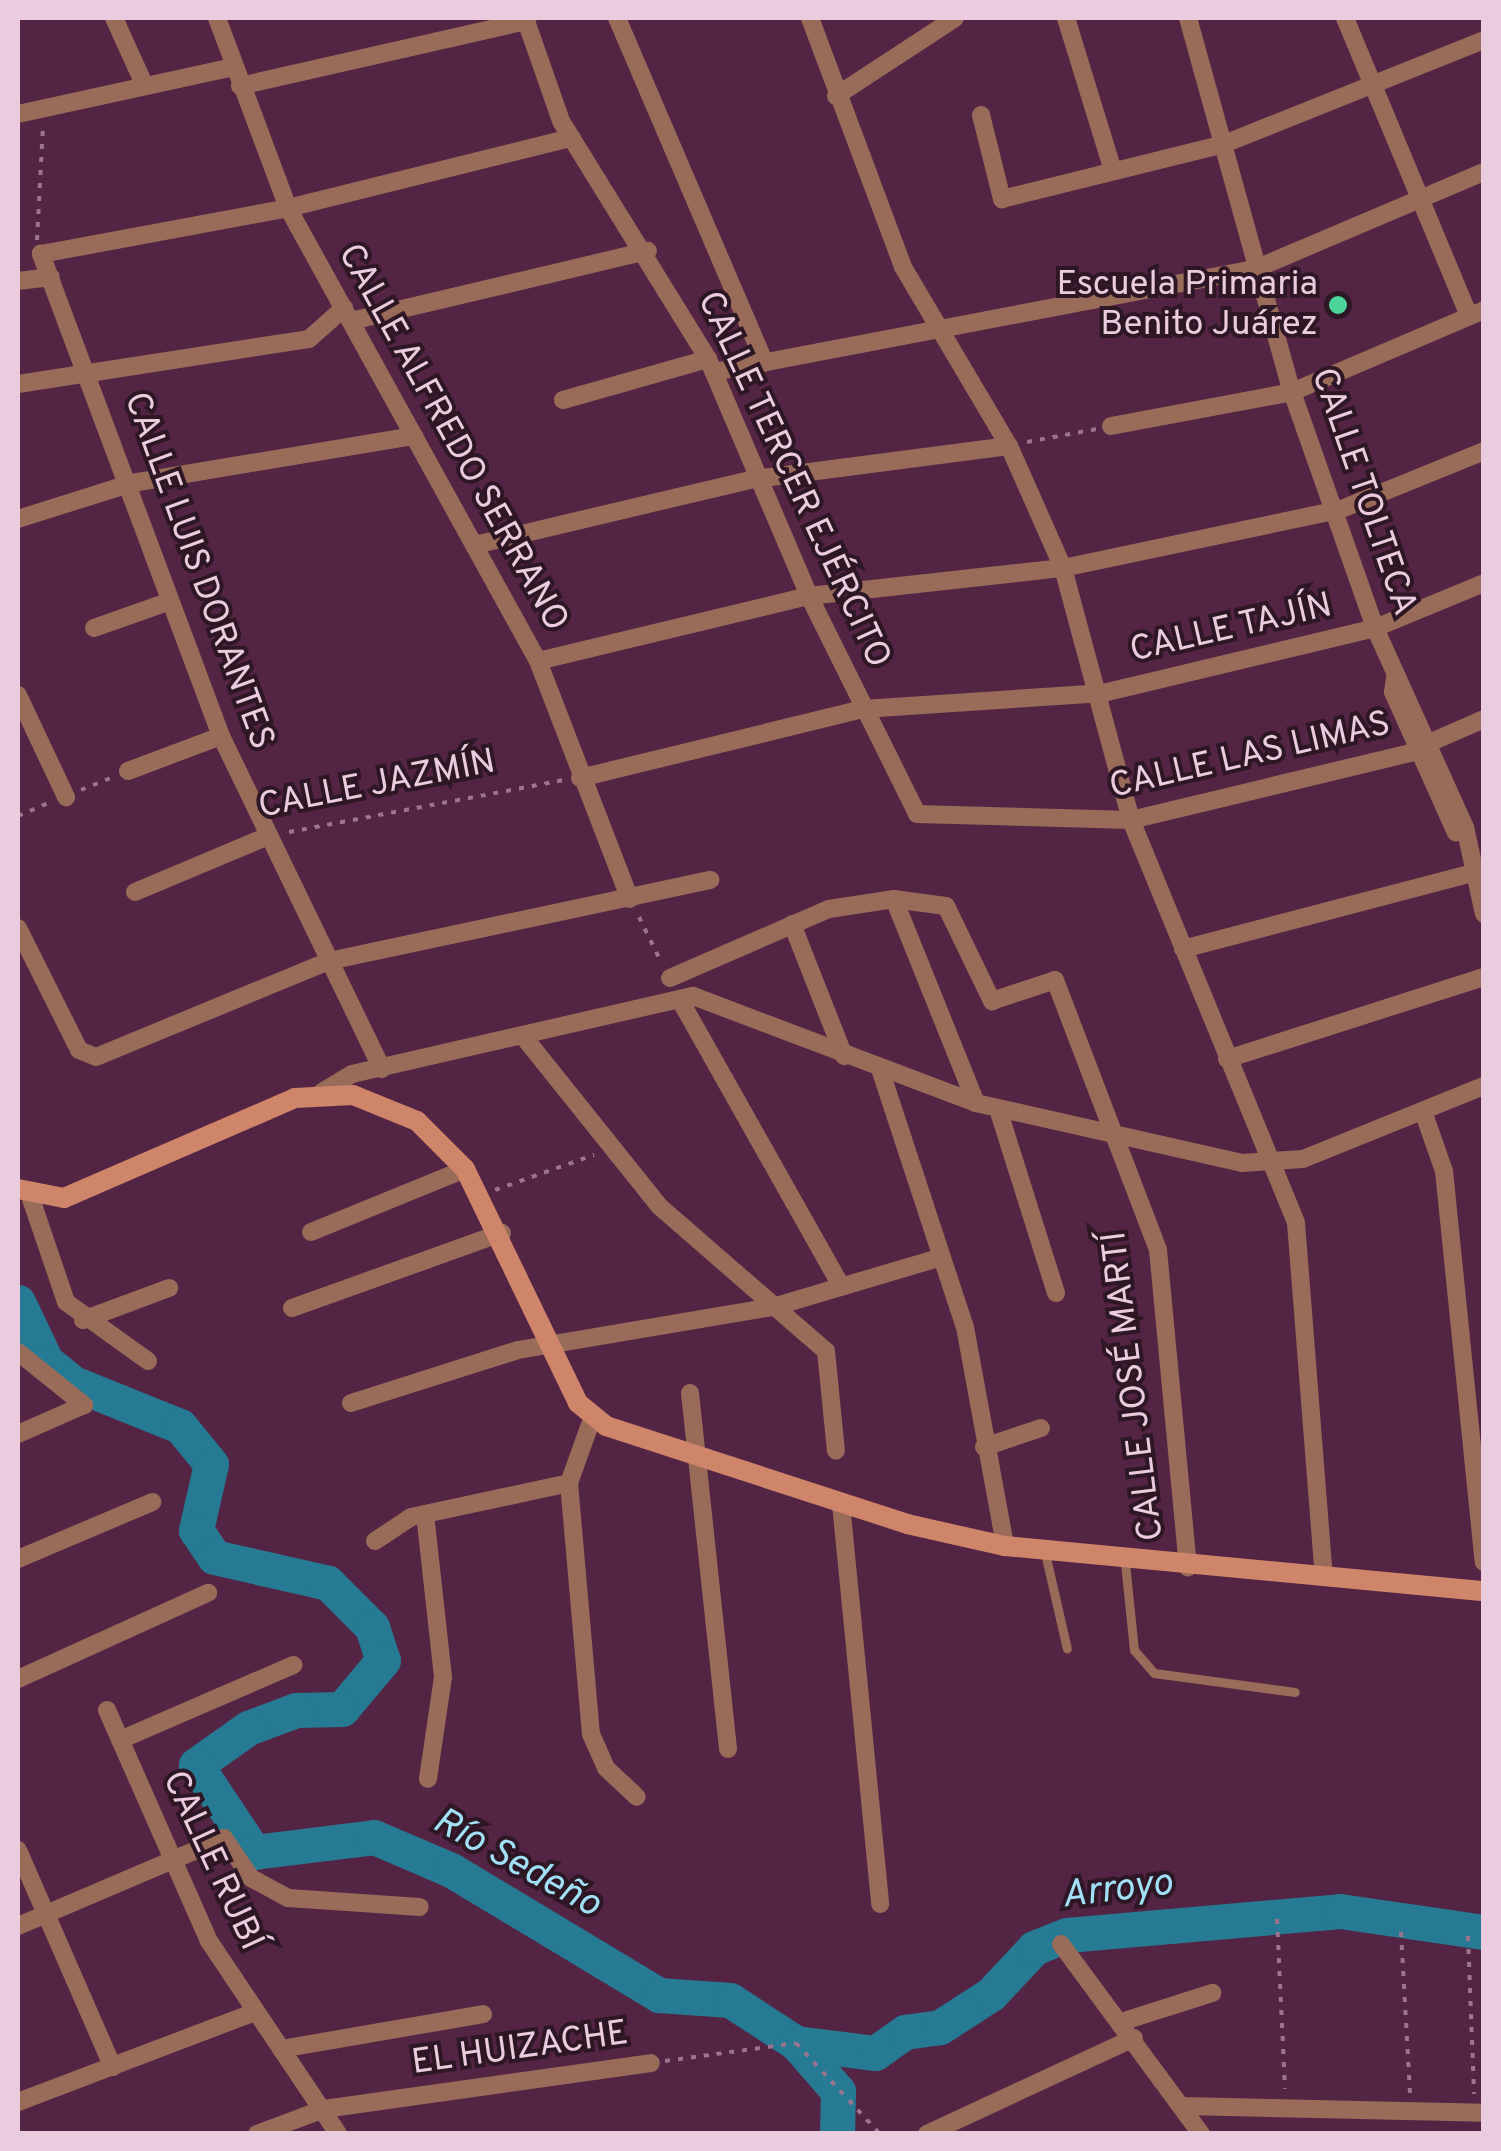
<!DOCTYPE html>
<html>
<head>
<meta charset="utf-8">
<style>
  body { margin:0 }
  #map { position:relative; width:1501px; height:2151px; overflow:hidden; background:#542444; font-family:Overpass,sans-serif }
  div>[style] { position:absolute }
  .river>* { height:35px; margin:-17.5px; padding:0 17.5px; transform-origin:17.5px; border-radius:17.5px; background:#267a93 }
  .path>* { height:4px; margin-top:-2px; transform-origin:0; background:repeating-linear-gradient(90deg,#9c748e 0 5px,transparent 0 13px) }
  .lane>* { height:9px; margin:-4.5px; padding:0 4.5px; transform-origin:4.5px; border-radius:4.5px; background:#996b59 }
  .street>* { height:18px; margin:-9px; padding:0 9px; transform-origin:9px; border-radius:9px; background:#996b59 }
  .secondary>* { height:20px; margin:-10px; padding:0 10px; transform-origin:10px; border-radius:10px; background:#cf8569 }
  .dots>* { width:28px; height:28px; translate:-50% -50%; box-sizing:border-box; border:5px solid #2d1725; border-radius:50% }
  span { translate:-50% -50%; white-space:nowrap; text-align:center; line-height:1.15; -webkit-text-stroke:8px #2d1725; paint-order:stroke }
  .poi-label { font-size:35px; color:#ebccde }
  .right { translate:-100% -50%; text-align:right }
  .street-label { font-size:35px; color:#ebccde }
  .water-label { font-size:38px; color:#a2e0f6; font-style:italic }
  .frame { position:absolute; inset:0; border:20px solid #ebccde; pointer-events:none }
</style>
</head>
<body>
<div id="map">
  <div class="river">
    <i style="left:18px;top:1302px;width:65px;rotate:64.6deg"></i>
    <i style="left:46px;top:1361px;width:35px;rotate:39deg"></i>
    <i style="left:73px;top:1383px;width:115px;rotate:21.9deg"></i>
    <i style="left:180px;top:1426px;width:49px;rotate:50.8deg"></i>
    <i style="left:211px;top:1464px;width:68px;rotate:102.8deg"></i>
    <i style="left:196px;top:1530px;width:32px;rotate:56deg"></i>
    <i style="left:214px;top:1557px;width:117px;rotate:12.8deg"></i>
    <i style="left:328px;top:1583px;width:62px;rotate:45deg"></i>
    <i style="left:372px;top:1627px;width:35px;rotate:72deg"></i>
    <i style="left:383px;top:1660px;width:64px;rotate:129.9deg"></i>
    <i style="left:342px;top:1709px;width:46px;rotate:178.8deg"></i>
    <i style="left:296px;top:1710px;width:51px;rotate:159.4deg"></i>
    <i style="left:248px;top:1728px;width:64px;rotate:144.6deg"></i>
    <i style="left:196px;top:1765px;width:105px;rotate:56.3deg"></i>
    <i style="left:254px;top:1852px;width:121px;rotate:-7.1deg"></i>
    <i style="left:374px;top:1837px;width:84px;rotate:23.2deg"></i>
    <i style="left:451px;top:1870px;width:243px;rotate:31deg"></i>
    <i style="left:659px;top:1995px;width:71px;rotate:4deg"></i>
    <i style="left:730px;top:2000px;width:79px;rotate:33.1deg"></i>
    <i style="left:796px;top:2043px;width:64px;rotate:48.8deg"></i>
    <i style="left:838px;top:2091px;width:43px;rotate:91.3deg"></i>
    <i style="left:796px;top:2043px;width:80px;rotate:7.2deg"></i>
    <i style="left:875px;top:2053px;width:37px;rotate:-35deg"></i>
    <i style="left:905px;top:2032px;width:35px;rotate:-8deg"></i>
    <i style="left:940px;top:2027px;width:61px;rotate:-32.9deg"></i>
    <i style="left:991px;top:1994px;width:63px;rotate:-46.9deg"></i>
    <i style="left:1034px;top:1948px;width:35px;rotate:-22deg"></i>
    <i style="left:1067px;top:1935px;width:274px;rotate:-5deg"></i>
    <i style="left:1340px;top:1911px;width:146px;rotate:8.3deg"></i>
  </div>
  <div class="path">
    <i style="left:37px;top:240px;width:115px;rotate:-87deg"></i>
    <i style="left:1027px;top:442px;width:71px;rotate:-10.5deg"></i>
    <i style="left:81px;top:790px;width:35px;rotate:-22deg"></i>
    <i style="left:18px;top:816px;width:34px;rotate:-23deg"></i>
    <i style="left:289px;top:832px;width:281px;rotate:-10.7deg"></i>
    <i style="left:639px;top:917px;width:50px;rotate:63.9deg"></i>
    <i style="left:495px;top:1190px;width:105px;rotate:-19.5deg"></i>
    <i style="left:1277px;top:1919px;width:170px;rotate:87.3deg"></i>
    <i style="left:1401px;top:1932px;width:163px;rotate:86.8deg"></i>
    <i style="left:1468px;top:1936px;width:158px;rotate:87.8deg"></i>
    <i style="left:665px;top:2061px;width:132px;rotate:-7.8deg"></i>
    <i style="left:796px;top:2043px;width:124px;rotate:47.3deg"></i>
  </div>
  <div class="lane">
    <i style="left:1045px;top:1553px;width:98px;rotate:77.1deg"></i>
    <i style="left:1125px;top:1563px;width:87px;rotate:84.1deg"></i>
    <i style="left:1134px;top:1650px;width:30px;rotate:49deg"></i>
    <i style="left:1154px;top:1673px;width:142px;rotate:7.7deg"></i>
  </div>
  <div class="street">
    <i style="left:114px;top:18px;width:72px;rotate:65.6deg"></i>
    <i style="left:217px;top:18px;width:203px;rotate:69.5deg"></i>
    <i style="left:288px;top:208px;width:517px;rotate:61.11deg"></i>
    <i style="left:538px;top:661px;width:255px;rotate:68.9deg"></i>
    <i style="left:525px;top:18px;width:109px;rotate:70.7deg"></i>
    <i style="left:561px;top:121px;width:280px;rotate:58.3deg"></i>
    <i style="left:708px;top:359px;width:258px;rotate:66.9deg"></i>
    <i style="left:809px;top:596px;width:243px;rotate:63.6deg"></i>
    <i style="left:917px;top:814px;width:214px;rotate:1.6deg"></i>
    <i style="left:1131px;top:820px;width:295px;rotate:-13.5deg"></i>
    <i style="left:617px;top:18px;width:375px;rotate:66.8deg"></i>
    <i style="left:810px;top:18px;width:266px;rotate:69.5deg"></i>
    <i style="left:903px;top:267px;width:208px;rotate:59.4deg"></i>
    <i style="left:1009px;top:446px;width:133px;rotate:66.1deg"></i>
    <i style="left:1063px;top:568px;width:261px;rotate:74.9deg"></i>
    <i style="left:1131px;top:820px;width:435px;rotate:67.7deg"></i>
    <i style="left:1296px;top:1223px;width:355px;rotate:85.5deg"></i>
    <i style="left:1066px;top:18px;width:160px;rotate:72.9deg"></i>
    <i style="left:1188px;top:18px;width:388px;rotate:74.5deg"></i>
    <i style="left:1292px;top:392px;width:250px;rotate:70.6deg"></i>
    <i style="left:1375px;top:628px;width:218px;rotate:65.7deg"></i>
    <i style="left:1465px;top:827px;width:89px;rotate:77.7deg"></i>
    <i style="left:1345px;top:18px;width:323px;rotate:67.4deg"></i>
    <i style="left:240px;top:86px;width:294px;rotate:-12.8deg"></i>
    <i style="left:836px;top:96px;width:142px;rotate:-33.2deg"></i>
    <i style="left:18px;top:114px;width:220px;rotate:-12.3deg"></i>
    <i style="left:981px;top:115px;width:87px;rotate:76deg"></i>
    <i style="left:1002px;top:199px;width:229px;rotate:-13.9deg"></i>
    <i style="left:1224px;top:144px;width:280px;rotate:-21.8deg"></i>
    <i style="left:18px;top:281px;width:33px;rotate:-7deg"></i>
    <i style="left:351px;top:321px;width:305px;rotate:-13.3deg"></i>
    <i style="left:714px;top:372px;width:551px;rotate:-10.78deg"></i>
    <i style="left:1255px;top:269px;width:249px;rotate:-23deg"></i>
    <i style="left:18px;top:384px;width:294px;rotate:-8.8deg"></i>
    <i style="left:309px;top:339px;width:47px;rotate:-41.5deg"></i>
    <i style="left:563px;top:400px;width:151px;rotate:-15.8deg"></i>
    <i style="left:1111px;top:426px;width:184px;rotate:-10.6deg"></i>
    <i style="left:1292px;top:392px;width:209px;rotate:-23.1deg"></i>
    <i style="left:18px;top:519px;width:120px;rotate:-17.5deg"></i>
    <i style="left:132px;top:483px;width:286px;rotate:-9.5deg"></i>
    <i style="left:479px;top:544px;width:284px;rotate:-13.3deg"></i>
    <i style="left:755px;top:479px;width:256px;rotate:-7.4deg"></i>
    <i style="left:94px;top:628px;width:78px;rotate:-19.4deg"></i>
    <i style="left:538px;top:661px;width:279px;rotate:-13.5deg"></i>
    <i style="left:809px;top:596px;width:256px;rotate:-6.3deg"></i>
    <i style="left:1063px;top:568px;width:282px;rotate:-11.9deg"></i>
    <i style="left:1339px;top:510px;width:157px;rotate:-22.1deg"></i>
    <i style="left:1395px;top:678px;width:14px;rotate:98deg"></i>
    <i style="left:1393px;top:692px;width:154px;rotate:65.9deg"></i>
    <i style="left:18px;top:695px;width:113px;rotate:64.8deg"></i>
    <i style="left:1429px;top:743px;width:60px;rotate:-23.6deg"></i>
    <i style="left:128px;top:771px;width:99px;rotate:-20.6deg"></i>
    <i style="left:580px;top:778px;width:291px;rotate:-13.7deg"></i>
    <i style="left:863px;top:709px;width:241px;rotate:-3.8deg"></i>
    <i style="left:1103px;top:693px;width:280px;rotate:-13.4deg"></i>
    <i style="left:1375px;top:628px;width:118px;rotate:-22.4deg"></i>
    <i style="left:135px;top:892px;width:144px;rotate:-22.8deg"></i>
    <i style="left:894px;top:899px;width:220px;rotate:68.1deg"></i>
    <i style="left:792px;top:924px;width:142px;rotate:68.5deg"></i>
    <i style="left:18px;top:928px;width:136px;rotate:63.4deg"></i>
    <i style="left:79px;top:1050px;width:18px;rotate:22deg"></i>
    <i style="left:96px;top:1057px;width:252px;rotate:-22.4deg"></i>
    <i style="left:329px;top:961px;width:390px;rotate:-12deg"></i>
    <i style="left:1183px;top:949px;width:299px;rotate:-14.7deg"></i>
    <i style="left:670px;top:978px;width:173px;rotate:-23.5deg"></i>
    <i style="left:829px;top:909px;width:66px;rotate:-8.7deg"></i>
    <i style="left:894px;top:899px;width:52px;rotate:7.7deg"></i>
    <i style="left:946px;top:906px;width:106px;rotate:64.2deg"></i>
    <i style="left:992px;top:1001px;width:66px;rotate:-18.4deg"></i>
    <i style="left:1055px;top:980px;width:289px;rotate:69.1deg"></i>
    <i style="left:1158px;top:1250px;width:319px;rotate:84.6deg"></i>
    <i style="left:680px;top:1000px;width:328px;rotate:60.6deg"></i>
    <i style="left:523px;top:1036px;width:218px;rotate:51.3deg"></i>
    <i style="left:659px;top:1206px;width:221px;rotate:41deg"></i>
    <i style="left:826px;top:1351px;width:100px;rotate:84.3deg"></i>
    <i style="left:1227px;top:1059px;width:270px;rotate:-17.7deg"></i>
    <i style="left:382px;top:1069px;width:370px;rotate:-115.8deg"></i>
    <i style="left:221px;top:736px;width:515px;rotate:-110.48deg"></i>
    <i style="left:41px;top:254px;width:251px;rotate:-10.5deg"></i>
    <i style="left:288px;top:208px;width:292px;rotate:-13.9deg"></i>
    <i style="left:881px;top:1072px;width:268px;rotate:71.8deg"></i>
    <i style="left:965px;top:1327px;width:223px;rotate:79.6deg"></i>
    <i style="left:322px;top:1092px;width:35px;rotate:-31deg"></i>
    <i style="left:352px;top:1074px;width:350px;rotate:-12.9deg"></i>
    <i style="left:693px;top:996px;width:303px;rotate:20.7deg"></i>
    <i style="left:976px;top:1103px;width:273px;rotate:12.7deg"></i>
    <i style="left:1242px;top:1163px;width:61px;rotate:-3.8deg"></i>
    <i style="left:1303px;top:1159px;width:195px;rotate:-22deg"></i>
    <i style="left:998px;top:1109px;width:193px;rotate:72.5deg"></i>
    <i style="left:1423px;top:1111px;width:64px;rotate:70.7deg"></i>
    <i style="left:1444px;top:1171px;width:393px;rotate:84.2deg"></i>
    <i style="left:30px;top:1196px;width:112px;rotate:71.2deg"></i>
    <i style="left:66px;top:1302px;width:101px;rotate:35.7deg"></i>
    <i style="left:311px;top:1232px;width:166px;rotate:-22.2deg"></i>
    <i style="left:292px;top:1308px;width:223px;rotate:-19.7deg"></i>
    <i style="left:83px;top:1320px;width:92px;rotate:-20.4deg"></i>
    <i style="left:18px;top:1352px;width:85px;rotate:38.8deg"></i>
    <i style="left:690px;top:1393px;width:358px;rotate:83.9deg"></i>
    <i style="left:351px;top:1403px;width:175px;rotate:-17.6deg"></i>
    <i style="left:518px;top:1350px;width:259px;rotate:-9.6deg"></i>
    <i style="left:773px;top:1307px;width:176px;rotate:-16.5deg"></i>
    <i style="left:592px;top:1419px;width:68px;rotate:109.8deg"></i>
    <i style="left:569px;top:1483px;width:252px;rotate:85deg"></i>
    <i style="left:591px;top:1734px;width:37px;rotate:66deg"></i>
    <i style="left:606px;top:1768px;width:42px;rotate:43.1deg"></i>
    <i style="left:18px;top:1434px;width:72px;rotate:-23.7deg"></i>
    <i style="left:984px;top:1447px;width:60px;rotate:-18.4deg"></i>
    <i style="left:841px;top:1504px;width:402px;rotate:84.4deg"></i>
    <i style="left:425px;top:1514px;width:164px;rotate:83.7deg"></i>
    <i style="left:443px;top:1677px;width:103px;rotate:98.4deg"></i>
    <i style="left:375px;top:1541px;width:43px;rotate:-33.7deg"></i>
    <i style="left:411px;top:1517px;width:162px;rotate:-12.1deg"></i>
    <i style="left:18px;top:1559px;width:146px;rotate:-23deg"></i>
    <i style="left:18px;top:1679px;width:209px;rotate:-24.4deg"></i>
    <i style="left:107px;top:1710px;width:253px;rotate:66.2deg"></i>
    <i style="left:209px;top:1941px;width:232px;rotate:56.2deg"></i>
    <i style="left:120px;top:1740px;width:189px;rotate:-23.4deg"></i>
    <i style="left:18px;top:1850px;width:237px;rotate:66.4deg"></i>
    <i style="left:18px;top:1926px;width:224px;rotate:-23.1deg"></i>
    <i style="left:224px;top:1838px;width:48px;rotate:56deg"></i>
    <i style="left:251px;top:1878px;width:42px;rotate:28.4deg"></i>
    <i style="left:288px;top:1898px;width:132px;rotate:3.9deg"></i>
    <i style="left:1061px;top:1944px;width:236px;rotate:53.6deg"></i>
    <i style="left:1121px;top:2022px;width:96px;rotate:-17.7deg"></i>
    <i style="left:281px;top:2049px;width:205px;rotate:-9.8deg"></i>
    <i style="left:18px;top:2102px;width:254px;rotate:-20.8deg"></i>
    <i style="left:1183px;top:2106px;width:301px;rotate:1.3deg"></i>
    <i style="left:257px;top:2134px;width:72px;rotate:-20.5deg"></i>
    <i style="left:324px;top:2109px;width:330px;rotate:-8deg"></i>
    <i style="left:927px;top:2134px;width:228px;rotate:-24.9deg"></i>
  </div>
  <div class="secondary">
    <i style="left:18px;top:1189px;width:47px;rotate:11.1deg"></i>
    <i style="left:64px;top:1198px;width:252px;rotate:-23.4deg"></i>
    <i style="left:295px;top:1098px;width:58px;rotate:-3deg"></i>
    <i style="left:353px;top:1095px;width:69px;rotate:22.1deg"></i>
    <i style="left:417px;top:1121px;width:68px;rotate:45deg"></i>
    <i style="left:465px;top:1169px;width:260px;rotate:64.2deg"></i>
    <i style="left:578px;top:1403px;width:36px;rotate:39deg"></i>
    <i style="left:606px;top:1426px;width:317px;rotate:18deg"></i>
    <i style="left:907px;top:1524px;width:100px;rotate:12.7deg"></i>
    <i style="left:1005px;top:1546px;width:481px;rotate:5.4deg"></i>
  </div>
  <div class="dots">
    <i style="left:1338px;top:305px;background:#4cd49b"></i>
  </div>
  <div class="poi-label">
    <span class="right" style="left:1318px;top:305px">Escuela Primaria<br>Benito Juárez</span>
  </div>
  <div class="street-label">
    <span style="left:452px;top:438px;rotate:61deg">CALLE ALFREDO SERRANO</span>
    <span style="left:793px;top:480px;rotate:65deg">CALLE TERCER EJÉRCITO</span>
    <span style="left:1363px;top:492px;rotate:71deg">CALLE TOLTECA</span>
    <span style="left:198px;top:571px;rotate:70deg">CALLE LUIS DORANTES</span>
    <span style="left:1231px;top:629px;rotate:-13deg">CALLE TAJÍN</span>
    <span style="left:1250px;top:756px;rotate:-13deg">CALLE LAS LIMAS</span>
    <span style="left:377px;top:785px;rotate:-11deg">CALLE JAZMÍN</span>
    <span style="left:1134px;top:1386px;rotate:-97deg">CALLE JOSÉ MARTÍ</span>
    <span style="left:212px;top:1861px;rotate:65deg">CALLE RUBÍ</span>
    <span style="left:520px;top:2049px;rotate:-8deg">EL HUIZACHE</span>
  </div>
  <div class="water-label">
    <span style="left:516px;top:1864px;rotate:29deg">Río Sedeño</span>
    <span style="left:1117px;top:1891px;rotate:-7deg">Arroyo</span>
  </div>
  <div class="frame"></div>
</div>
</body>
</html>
